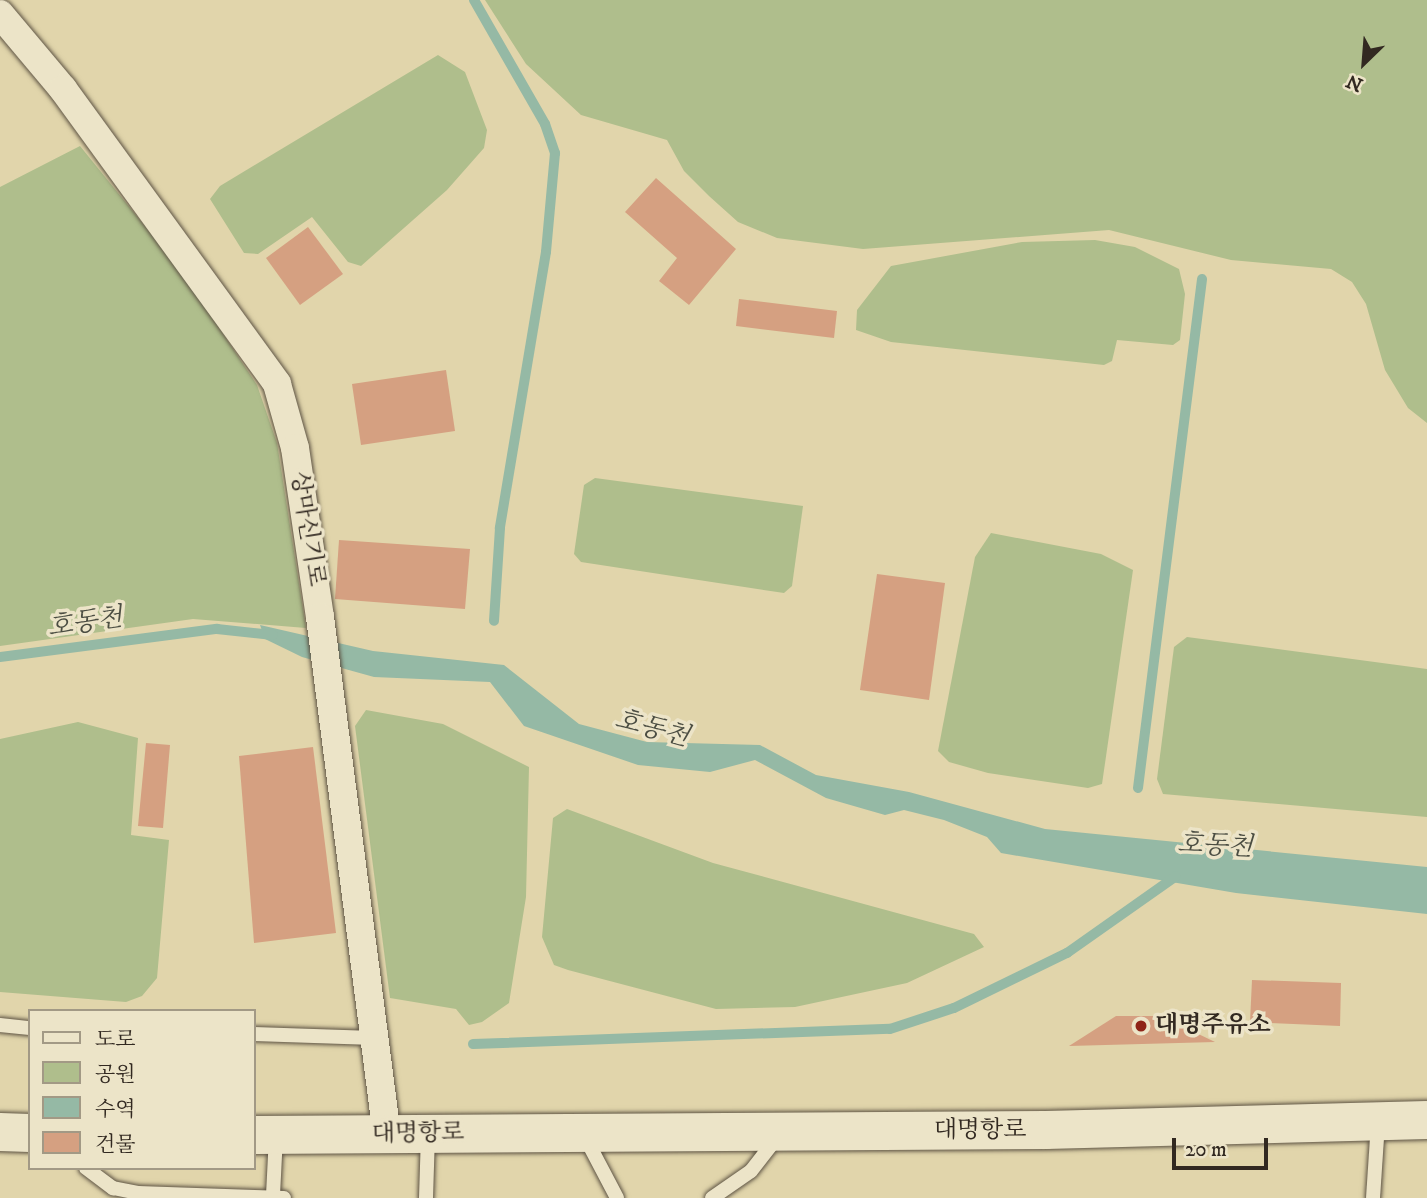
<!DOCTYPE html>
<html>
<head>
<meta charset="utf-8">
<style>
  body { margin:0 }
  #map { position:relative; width:1427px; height:1198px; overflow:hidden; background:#e1d5ab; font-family:"IM FELL DW Pica","Noto Serif KR",serif }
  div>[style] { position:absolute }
  .green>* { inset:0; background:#afbe8c }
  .water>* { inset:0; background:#95b9a5 }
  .stream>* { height:10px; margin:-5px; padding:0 5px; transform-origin:5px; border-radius:5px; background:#95b9a5 }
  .building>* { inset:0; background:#d5a081 }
  .roads { filter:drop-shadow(0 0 2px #5e5444) drop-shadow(0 0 2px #5e5444) }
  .lane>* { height:14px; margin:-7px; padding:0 7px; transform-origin:7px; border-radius:7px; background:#ece4c8 }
  .street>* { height:28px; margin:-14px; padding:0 14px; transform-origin:14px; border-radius:14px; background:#ece4c8 }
  .secondary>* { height:38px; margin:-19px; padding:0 19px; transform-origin:19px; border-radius:19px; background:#ece4c8 }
  .dots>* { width:19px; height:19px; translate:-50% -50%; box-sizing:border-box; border:4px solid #ece4c8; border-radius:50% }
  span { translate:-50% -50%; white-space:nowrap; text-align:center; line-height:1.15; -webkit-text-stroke:7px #ece4c8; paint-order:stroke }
  .street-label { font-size:24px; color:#322921 }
  .poi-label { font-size:24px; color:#322921; font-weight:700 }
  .left { translate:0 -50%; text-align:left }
  .water-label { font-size:26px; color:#4b4d42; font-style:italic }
  .legend { position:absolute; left:28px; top:1009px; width:228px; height:161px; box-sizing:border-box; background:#ece4c8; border:2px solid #a29985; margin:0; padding:9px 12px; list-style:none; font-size:21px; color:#322921 }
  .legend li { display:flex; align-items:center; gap:14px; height:35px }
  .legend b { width:35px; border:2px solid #a29985 }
  .north { position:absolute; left:1329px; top:28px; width:70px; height:70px; -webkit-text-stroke:5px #ece4c8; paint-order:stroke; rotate:205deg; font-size:19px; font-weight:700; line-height:28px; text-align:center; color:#322921 }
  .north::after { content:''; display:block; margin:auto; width:24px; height:32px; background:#322921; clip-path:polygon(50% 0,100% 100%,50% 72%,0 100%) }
  .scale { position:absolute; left:1172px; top:1138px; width:96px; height:32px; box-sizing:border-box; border:4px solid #322921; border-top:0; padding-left:9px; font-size:21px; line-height:24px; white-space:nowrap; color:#322921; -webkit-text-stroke:5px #ece4c8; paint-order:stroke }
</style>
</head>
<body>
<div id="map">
  <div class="green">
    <i style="clip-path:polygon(485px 0,1427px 0,1427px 423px,1408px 408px,1385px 370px,1366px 304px,1352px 282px,1331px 269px,1231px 260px,1109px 230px,863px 249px,777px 238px,738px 222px,709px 196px,684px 171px,667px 140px,581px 115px,526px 64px)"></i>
    <i style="clip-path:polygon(438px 55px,465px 72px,487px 130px,484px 148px,447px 190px,361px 266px,348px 262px,312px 217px,258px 254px,244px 253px,210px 199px,220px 186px)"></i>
    <i style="clip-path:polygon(80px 146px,182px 272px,257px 385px,277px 443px,306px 628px,193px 619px,0 646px,0 187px)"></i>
    <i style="clip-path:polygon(1095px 240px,1135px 247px,1179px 269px,1185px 294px,1180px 340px,1173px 345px,1117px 340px,1112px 361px,1104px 365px,891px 342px,856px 330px,857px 310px,891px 266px,1022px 242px)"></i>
    <i style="clip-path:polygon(595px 478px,803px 506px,792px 586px,784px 593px,581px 562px,574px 554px,584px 485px)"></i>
    <i style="clip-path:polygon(991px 533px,1101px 554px,1133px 570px,1102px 784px,1088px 788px,988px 773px,949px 762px,938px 751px,975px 557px)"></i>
    <i style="clip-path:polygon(1187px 637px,1427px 669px,1427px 817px,1163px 794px,1157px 779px,1174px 647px)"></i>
    <i style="clip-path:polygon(366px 710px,443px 724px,529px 767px,526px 897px,509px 1003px,482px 1022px,469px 1025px,456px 1009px,390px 998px,355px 726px)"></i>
    <i style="clip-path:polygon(78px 722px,138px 738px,131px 835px,169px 840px,157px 978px,142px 996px,126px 1002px,0 992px,0 739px)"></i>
    <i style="clip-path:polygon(567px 809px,713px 863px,974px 934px,984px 947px,907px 983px,795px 1007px,716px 1009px,568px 970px,554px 965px,542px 937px,553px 818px)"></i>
  </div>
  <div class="water">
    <i style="clip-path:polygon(260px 625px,373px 651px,504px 665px,579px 724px,647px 742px,760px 745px,816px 775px,909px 792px,1045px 829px,1427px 867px,1427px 914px,1236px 893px,1001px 853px,987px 837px,944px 820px,904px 810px,885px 815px,826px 798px,755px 760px,710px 772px,638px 765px,524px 726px,490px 682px,374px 677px,302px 657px,265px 639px)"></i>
  </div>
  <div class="stream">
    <i style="left:474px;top:0;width:143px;rotate:60.2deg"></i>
    <i style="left:545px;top:124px;width:31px;rotate:71deg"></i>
    <i style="left:555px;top:153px;width:99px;rotate:95.2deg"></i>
    <i style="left:546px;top:252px;width:280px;rotate:99.5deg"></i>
    <i style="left:500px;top:528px;width:93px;rotate:93.7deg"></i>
    <i style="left:0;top:657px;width:219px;rotate:-7.4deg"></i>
    <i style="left:217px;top:629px;width:56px;rotate:6.1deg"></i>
    <i style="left:1138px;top:788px;width:513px;rotate:-82.83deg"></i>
    <i style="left:473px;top:1044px;width:417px;rotate:-2.1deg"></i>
    <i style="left:890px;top:1029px;width:67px;rotate:-18.2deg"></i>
    <i style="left:954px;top:1008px;width:126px;rotate:-26deg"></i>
    <i style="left:1067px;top:953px;width:133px;rotate:-35.2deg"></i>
  </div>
  <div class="building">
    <i style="clip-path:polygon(656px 178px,736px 249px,689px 305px,659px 281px,677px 258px,625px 212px)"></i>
    <i style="clip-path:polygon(308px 227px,343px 274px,300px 305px,266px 258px)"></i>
    <i style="clip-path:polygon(739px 299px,837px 311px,834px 338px,736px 326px)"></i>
    <i style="clip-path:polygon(446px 370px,455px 431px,361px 445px,352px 384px)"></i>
    <i style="clip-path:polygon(339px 540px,470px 549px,465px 609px,335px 599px)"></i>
    <i style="clip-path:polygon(877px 574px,945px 583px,929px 700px,860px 690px)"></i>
    <i style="clip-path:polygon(146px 743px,170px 745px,163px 828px,138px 826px)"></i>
    <i style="clip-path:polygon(313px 747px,336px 933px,254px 943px,239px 756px)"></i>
    <i style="clip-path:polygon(1252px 980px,1341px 983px,1340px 1026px,1250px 1022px)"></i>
    <i style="clip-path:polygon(1116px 1016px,1161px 1016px,1215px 1042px,1069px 1046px)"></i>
  </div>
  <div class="roads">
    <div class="lane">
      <i style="left:0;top:1025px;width:30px;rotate:6deg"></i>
      <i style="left:254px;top:1034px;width:120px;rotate:1.9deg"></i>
      <i style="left:585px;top:1137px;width:69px;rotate:62.3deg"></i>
      <i style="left:86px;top:1168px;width:34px;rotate:37deg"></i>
      <i style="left:113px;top:1188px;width:25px;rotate:11deg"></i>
      <i style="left:138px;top:1193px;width:146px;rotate:2deg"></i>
      <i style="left:273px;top:1195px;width:59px;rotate:-87.1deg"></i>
      <i style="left:426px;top:1198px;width:62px;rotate:-88.2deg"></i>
      <i style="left:712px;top:1198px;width:47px;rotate:-34.7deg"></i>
      <i style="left:751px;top:1171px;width:46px;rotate:-52.1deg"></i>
      <i style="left:1373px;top:1198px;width:76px;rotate:-86.2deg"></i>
    </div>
    <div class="street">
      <i style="left:0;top:14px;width:98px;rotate:50deg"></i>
      <i style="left:63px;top:89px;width:364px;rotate:54deg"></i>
      <i style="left:277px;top:384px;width:66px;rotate:74.3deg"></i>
      <i style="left:295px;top:448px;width:171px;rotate:81.6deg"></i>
      <i style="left:320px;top:617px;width:523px;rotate:82.64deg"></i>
    </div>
    <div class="secondary">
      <i style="left:0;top:1132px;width:30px;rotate:2deg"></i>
      <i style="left:254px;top:1135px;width:792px;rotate:-0.36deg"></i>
      <i style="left:1046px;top:1130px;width:381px;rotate:-1.5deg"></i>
    </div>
  </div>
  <div class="dots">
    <i style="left:1141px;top:1026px;background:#8f2418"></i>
  </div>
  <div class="street-label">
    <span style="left:307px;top:529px;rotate:81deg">상마신기로</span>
    <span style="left:980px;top:1131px">대명항로</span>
    <span style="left:418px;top:1134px;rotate:-1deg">대명항로</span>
  </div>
  <div class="poi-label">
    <span class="left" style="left:1155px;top:1026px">대명주유소</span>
  </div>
  <div class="water-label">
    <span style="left:85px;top:623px;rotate:-8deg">호동천</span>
    <span style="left:652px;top:729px;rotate:15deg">호동천</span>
    <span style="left:1215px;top:846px;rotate:3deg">호동천</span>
  </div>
  <ul class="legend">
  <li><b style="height:9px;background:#ece4c8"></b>도로</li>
  <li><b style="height:19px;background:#afbe8c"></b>공원</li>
  <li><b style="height:19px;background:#95b9a5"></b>수역</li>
  <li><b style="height:19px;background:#d5a081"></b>건물</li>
  </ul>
  <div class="north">N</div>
  <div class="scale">20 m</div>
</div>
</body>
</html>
